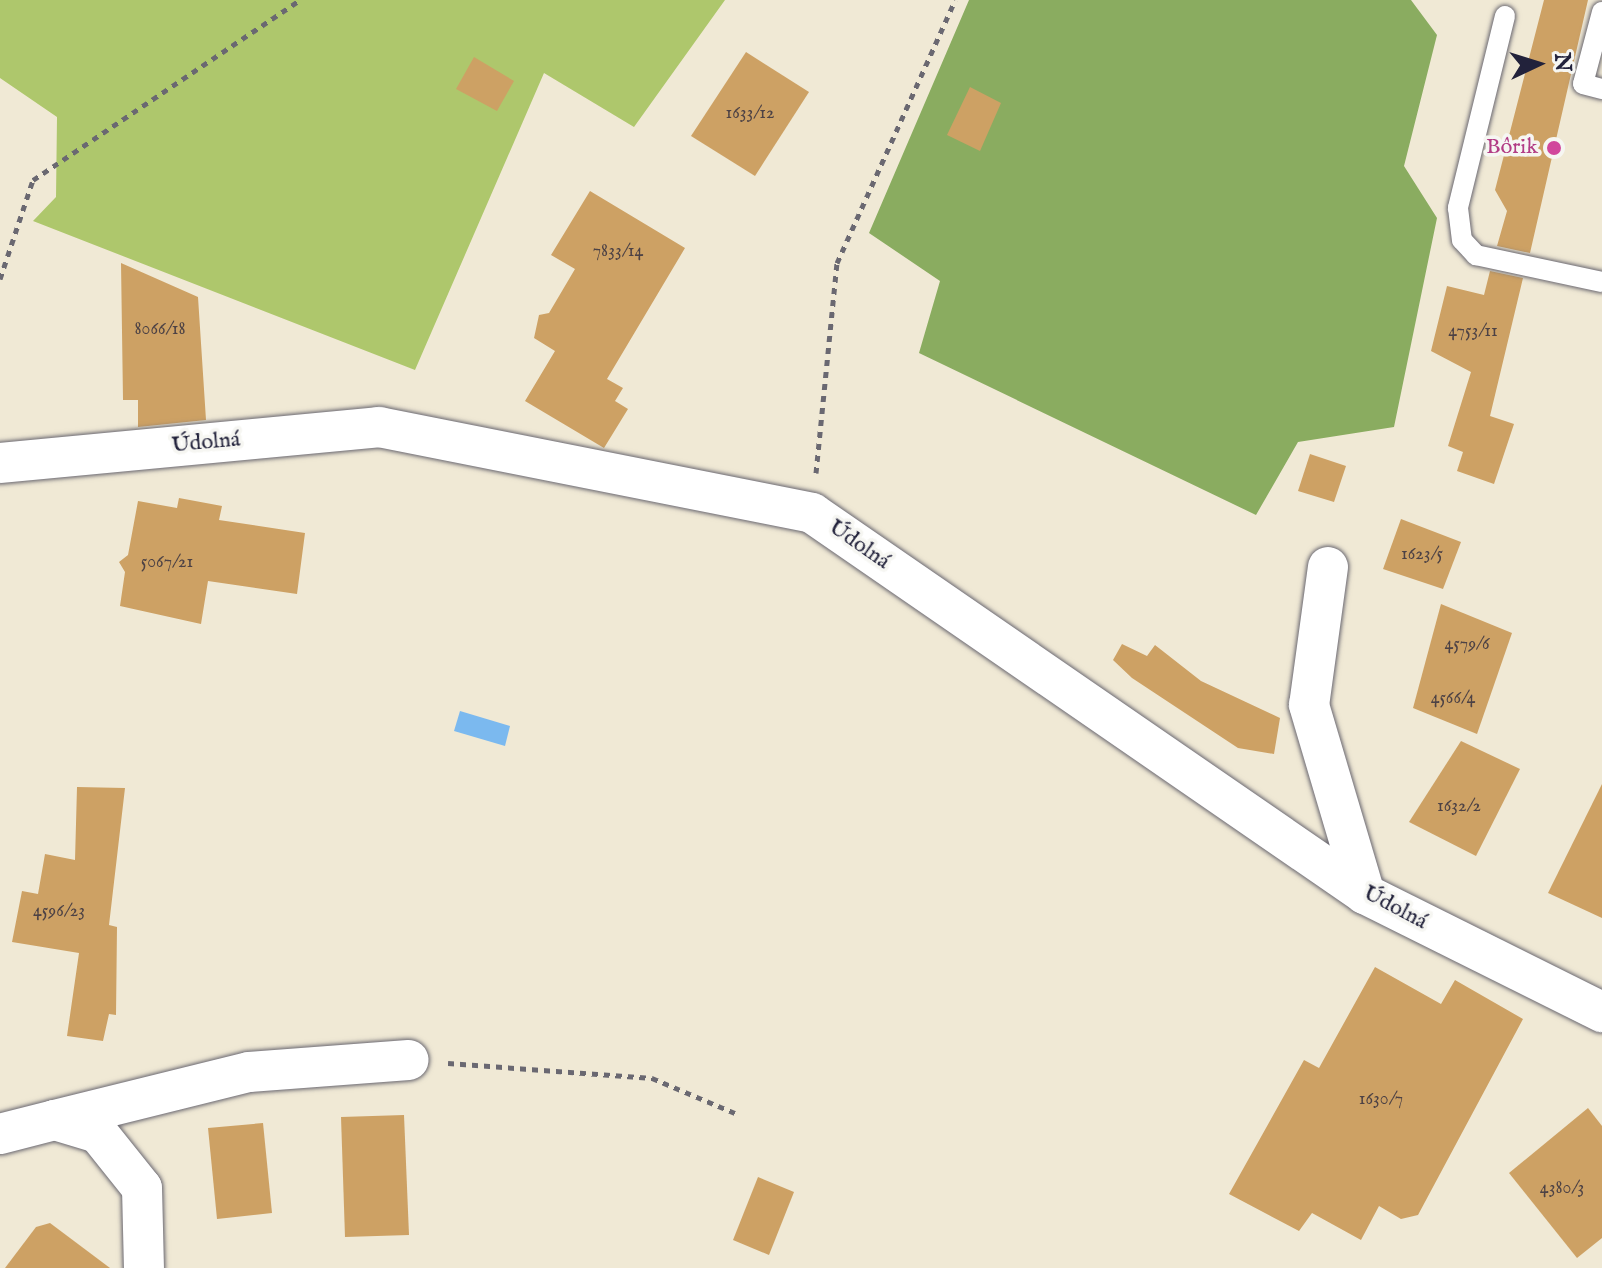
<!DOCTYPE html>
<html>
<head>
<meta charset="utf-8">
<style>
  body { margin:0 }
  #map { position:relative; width:1602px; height:1268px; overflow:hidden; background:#f0e9d5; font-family:"IM FELL English",serif }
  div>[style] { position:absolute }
  .green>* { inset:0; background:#aec76c }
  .forest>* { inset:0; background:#8aac60 }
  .water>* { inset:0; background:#7bb9ef }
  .building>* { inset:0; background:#cda164 }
  .path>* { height:5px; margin-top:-2.5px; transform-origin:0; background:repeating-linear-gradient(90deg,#6a6871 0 6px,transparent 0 12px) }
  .roads { filter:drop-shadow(0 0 2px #6a6871) drop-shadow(0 0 2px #6a6871) }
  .lane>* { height:20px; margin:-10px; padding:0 10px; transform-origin:10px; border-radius:10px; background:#fff }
  .street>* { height:40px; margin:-20px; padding:0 20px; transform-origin:20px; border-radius:20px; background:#fff }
  .dots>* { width:22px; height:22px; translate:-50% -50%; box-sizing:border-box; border:4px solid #f6f6f2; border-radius:50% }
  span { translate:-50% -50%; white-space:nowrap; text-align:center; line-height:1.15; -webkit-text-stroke:7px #f6f6f2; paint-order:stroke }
  .number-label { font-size:18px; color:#4d4245 }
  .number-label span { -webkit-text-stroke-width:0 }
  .hotel-label { font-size:22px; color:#b23c85 }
  .right { translate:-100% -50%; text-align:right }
  .street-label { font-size:22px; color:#22223b }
  .north { position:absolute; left:1498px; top:24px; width:80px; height:80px; -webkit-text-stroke:6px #f6f6f2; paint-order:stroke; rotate:86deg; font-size:22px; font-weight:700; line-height:32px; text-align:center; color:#22223b }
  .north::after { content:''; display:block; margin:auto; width:28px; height:36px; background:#22223b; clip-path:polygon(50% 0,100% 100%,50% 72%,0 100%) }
</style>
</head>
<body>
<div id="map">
  <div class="green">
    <i style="clip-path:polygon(0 0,725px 0,634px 127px,544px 73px,415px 370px,33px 221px,56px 197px,57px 117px,0 78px)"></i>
  </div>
  <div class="forest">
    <i style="clip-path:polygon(969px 0,1411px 0,1437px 35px,1404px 166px,1437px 218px,1394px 427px,1298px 442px,1256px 515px,919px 353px,940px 281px,869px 233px)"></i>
  </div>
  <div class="water">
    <i style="clip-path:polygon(460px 711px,510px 726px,505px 746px,454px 731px)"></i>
  </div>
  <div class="building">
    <i style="clip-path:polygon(1544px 0,1588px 0,1530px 253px,1497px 246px,1507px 211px,1495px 190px)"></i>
    <i style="clip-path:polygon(746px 52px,809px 92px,755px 176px,691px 136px)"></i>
    <i style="clip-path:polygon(474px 57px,514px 81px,497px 111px,456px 89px)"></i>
    <i style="clip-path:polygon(970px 87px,1001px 103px,980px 151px,947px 135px)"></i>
    <i style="clip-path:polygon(590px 191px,685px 248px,607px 379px,623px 388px,615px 401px,628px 409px,604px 448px,525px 401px,555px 351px,534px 338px,539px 315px,549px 313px,575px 269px,551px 255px)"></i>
    <i style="clip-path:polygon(121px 263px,198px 297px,206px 420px,138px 427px,138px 400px,123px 400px)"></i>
    <i style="clip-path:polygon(1490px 271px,1523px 278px,1490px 416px,1514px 424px,1494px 484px,1457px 471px,1463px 452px,1448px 446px,1471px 372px,1431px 351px,1447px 286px,1484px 295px)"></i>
    <i style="clip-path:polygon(1310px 454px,1346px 466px,1334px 502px,1298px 491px)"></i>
    <i style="clip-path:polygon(179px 498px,222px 506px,219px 520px,305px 533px,297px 594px,208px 581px,201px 624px,120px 606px,125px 572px,119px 562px,128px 555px,138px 501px,177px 508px)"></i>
    <i style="clip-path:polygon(1401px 519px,1461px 542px,1443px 589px,1383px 569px)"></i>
    <i style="clip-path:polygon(1441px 604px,1512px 633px,1477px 734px,1413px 708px)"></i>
    <i style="clip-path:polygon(1122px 644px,1147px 656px,1155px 645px,1201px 681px,1280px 718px,1274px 754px,1238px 748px,1132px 678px,1113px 660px)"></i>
    <i style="clip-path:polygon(1461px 741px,1520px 769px,1476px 856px,1409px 822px)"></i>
    <i style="clip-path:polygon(1602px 784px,1602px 918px,1548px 893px)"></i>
    <i style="clip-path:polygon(77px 787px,125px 788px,109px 925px,117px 927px,116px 1015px,109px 1014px,103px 1041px,67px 1036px,79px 953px,12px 942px,22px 891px,38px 894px,45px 854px,75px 860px)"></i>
    <i style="clip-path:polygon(1375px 967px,1441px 1004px,1455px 980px,1523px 1019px,1418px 1215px,1401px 1219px,1379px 1206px,1361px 1240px,1312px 1213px,1299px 1231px,1229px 1194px,1304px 1060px,1319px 1068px)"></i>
    <i style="clip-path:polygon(1588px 1108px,1602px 1126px,1602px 1238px,1577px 1258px,1509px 1173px)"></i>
    <i style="clip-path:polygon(404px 1115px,409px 1235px,345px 1237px,341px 1117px)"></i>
    <i style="clip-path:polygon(263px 1123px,272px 1213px,217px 1219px,208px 1128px)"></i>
    <i style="clip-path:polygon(758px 1177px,794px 1192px,769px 1255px,733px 1240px)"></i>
    <i style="clip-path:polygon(50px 1223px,110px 1268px,5px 1268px,36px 1227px)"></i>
  </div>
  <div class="path">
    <i style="left:0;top:279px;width:104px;rotate:-71.6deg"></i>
    <i style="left:33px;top:180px;width:322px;rotate:-34deg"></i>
    <i style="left:816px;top:473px;width:211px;rotate:-84.3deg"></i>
    <i style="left:837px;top:263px;width:288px;rotate:-65.8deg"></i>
    <i style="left:448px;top:1063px;width:205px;rotate:4.2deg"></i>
    <i style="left:652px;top:1078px;width:90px;rotate:22.9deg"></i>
  </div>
  <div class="roads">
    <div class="lane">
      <i style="left:1602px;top:12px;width:74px;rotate:104.8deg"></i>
      <i style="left:1583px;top:84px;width:20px;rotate:15deg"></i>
      <i style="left:1505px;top:16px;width:198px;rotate:103.8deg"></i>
      <i style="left:1458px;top:208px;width:32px;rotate:83deg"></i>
      <i style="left:1462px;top:240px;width:21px;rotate:47deg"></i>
      <i style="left:1476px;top:255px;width:129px;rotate:12.1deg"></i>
    </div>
    <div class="street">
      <i style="left:0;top:463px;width:381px;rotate:-5.4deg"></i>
      <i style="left:379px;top:427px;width:441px;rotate:11.2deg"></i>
      <i style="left:812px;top:513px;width:672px;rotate:34.57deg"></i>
      <i style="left:1365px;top:894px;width:265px;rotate:26.5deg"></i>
      <i style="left:1328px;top:567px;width:139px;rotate:97.8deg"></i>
      <i style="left:1309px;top:705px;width:197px;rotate:73.5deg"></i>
      <i style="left:55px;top:1120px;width:200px;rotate:-13.9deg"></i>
      <i style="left:249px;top:1072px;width:160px;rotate:-4.3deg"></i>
      <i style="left:0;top:1134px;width:57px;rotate:-14.3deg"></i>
      <i style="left:55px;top:1120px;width:45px;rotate:16.8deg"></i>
      <i style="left:98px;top:1133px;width:70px;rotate:51.3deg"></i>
      <i style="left:142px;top:1188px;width:80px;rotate:88.6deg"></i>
    </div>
  </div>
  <div class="dots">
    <i style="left:1554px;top:148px;background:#d1479c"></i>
  </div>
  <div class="number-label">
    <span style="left:750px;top:114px">1633/12</span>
    <span style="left:618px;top:252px">7833/14</span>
    <span style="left:160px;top:330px">8066/18</span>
    <span style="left:1473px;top:332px">4753/11</span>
    <span style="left:1422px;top:555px">1623/5</span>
    <span style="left:167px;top:563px">5067/21</span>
    <span style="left:1467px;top:645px">4579/6</span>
    <span style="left:1453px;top:699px">4566/4</span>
    <span style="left:1459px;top:807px">1632/2</span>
    <span style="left:59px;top:912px">4596/23</span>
    <span style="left:1381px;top:1100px">1630/7</span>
    <span style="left:1562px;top:1189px">4380/3</span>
  </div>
  <div class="hotel-label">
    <span class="right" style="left:1538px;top:148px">Bôrik</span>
  </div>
  <div class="street-label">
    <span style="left:206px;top:443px;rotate:-5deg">Údolná</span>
    <span style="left:859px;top:545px;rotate:35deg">Údolná</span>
    <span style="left:1395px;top:908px;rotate:28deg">Údolná</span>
  </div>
  <div class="north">N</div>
</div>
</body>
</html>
